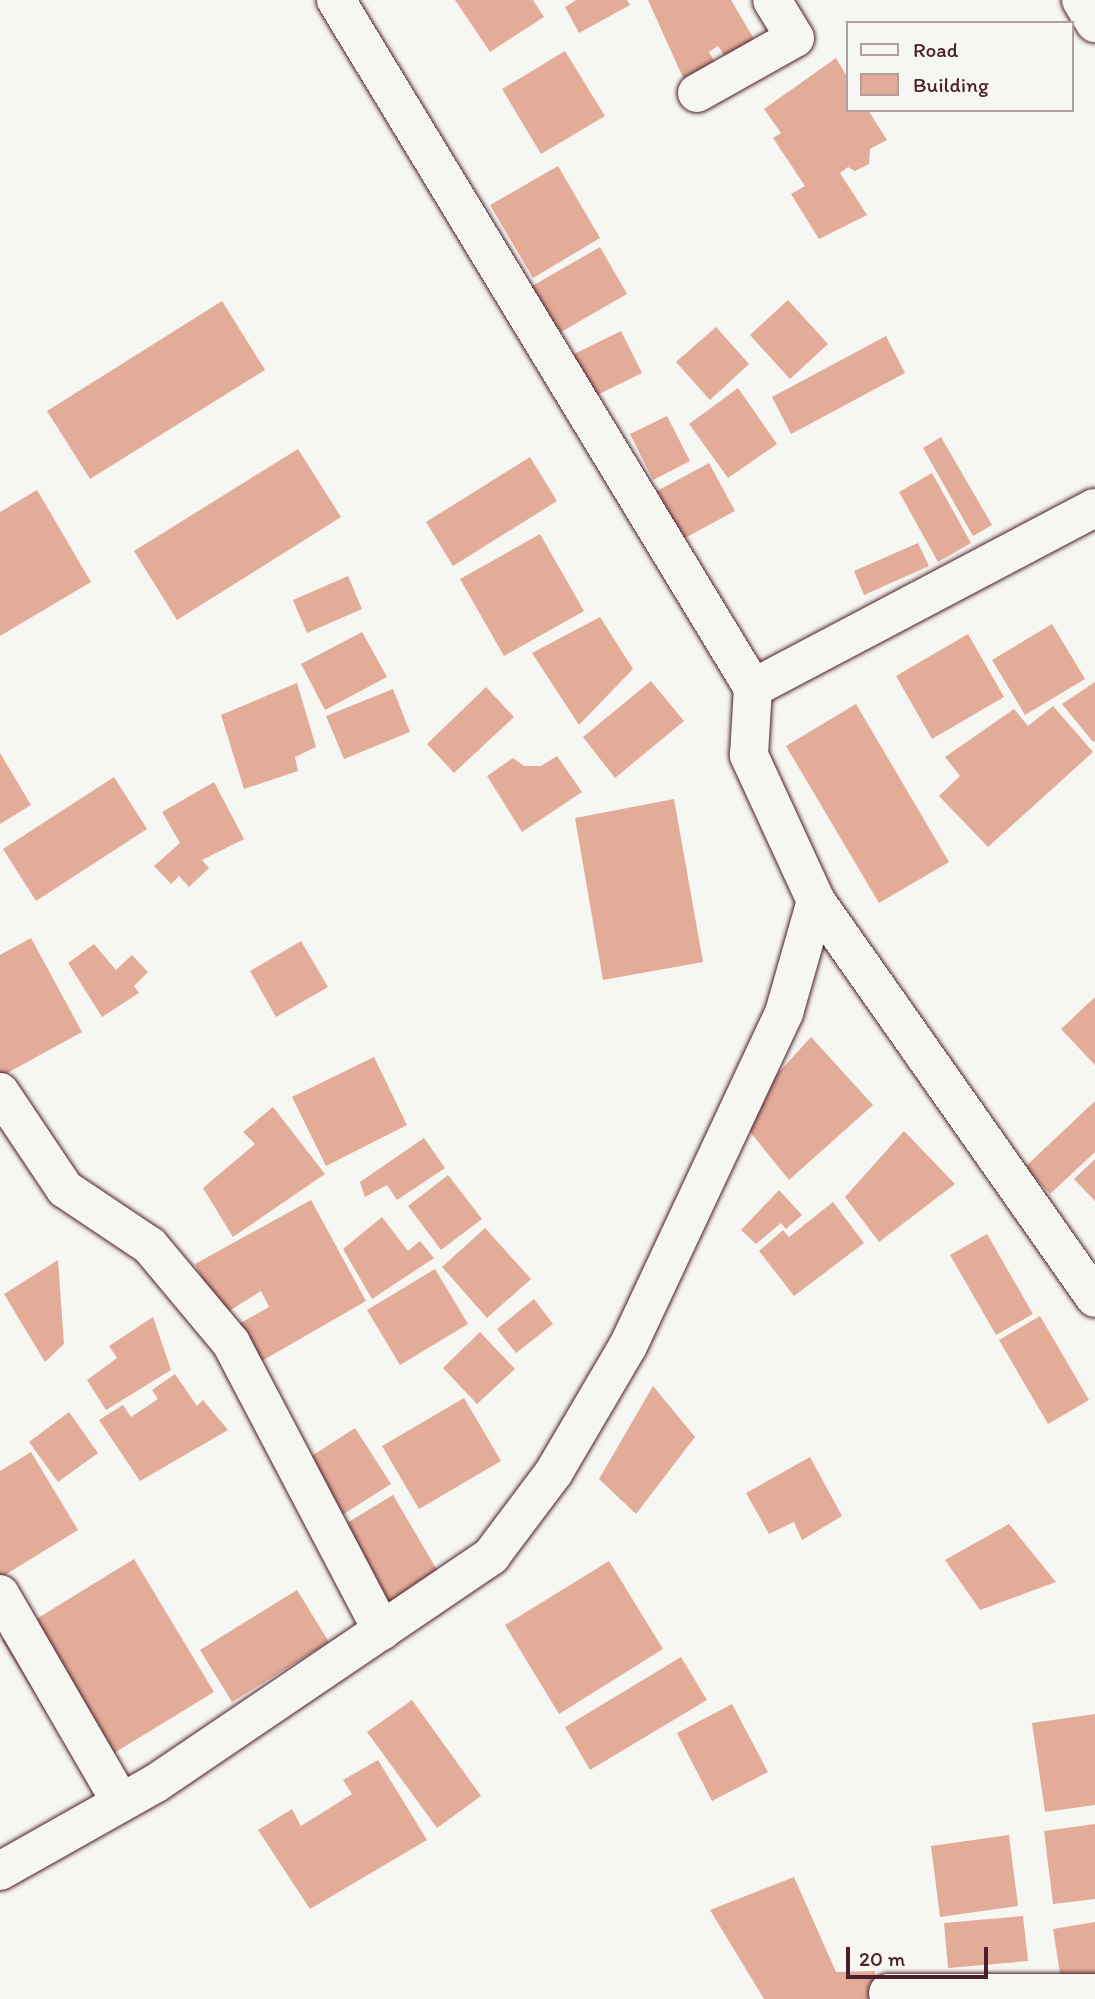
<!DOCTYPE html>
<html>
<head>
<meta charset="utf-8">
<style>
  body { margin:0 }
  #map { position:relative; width:1095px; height:1999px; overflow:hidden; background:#f6f6f2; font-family:Itim,sans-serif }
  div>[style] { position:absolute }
  .building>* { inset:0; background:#e3ac99 }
  .roads { filter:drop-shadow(0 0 2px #4a1f2b) drop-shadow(0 0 2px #4a1f2b) }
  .minor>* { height:38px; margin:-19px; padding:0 19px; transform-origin:19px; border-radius:19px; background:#f6f6f2 }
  span { translate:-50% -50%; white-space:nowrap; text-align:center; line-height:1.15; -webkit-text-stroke:7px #f6f6f2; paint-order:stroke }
  .legend { position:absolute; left:846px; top:21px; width:228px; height:91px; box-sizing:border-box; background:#f6f6f2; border:2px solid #b1a0a2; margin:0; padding:9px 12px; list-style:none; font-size:21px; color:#4a1f2b }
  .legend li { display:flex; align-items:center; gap:14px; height:35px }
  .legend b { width:35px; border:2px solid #b1a0a2 }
  .scale { position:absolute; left:846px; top:1947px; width:142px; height:32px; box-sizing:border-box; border:4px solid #4a1f2b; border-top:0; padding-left:9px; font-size:21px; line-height:24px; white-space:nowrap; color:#4a1f2b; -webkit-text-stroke:5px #f6f6f2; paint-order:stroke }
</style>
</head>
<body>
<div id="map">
  <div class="building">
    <i style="clip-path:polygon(455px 0,533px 0,544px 17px,490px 52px)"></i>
    <i style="clip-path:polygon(576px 0,627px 0,630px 5px,579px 33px,565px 7px)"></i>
    <i style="clip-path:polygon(648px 0,731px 0,754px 39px,725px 57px,718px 46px,709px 52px,715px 62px,684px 80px)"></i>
    <i style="clip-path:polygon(565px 51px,605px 116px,541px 154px,502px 89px)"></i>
    <i style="clip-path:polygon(836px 58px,848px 78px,848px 110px,868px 110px,887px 140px,870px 149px,869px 164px,855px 171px,848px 167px,840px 173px,867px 215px,819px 239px,791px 194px,805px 186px,773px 138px,781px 133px,764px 109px)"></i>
    <i style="clip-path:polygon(558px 166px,600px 238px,533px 278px,490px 205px)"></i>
    <i style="clip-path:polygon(600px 247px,627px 294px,547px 340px,520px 293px)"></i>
    <i style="clip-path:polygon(788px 300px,828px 344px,790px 379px,750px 335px)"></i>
    <i style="clip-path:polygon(222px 301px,265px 370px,90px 479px,47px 411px)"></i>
    <i style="clip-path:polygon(716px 327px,749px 364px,710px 400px,676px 362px)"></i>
    <i style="clip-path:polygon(621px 331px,642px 373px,591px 398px,570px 356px)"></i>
    <i style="clip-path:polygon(886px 336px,905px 373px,791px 434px,772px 397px)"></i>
    <i style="clip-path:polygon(738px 388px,777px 444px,728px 478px,689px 424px)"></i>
    <i style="clip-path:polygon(667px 416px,690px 461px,653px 480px,630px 434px)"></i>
    <i style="clip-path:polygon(941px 437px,992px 525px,973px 536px,923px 448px)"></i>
    <i style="clip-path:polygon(298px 449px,341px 517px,177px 620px,134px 551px)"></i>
    <i style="clip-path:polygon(530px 457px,557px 501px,453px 566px,426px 522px)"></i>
    <i style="clip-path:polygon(709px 463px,735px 511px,683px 539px,657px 491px)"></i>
    <i style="clip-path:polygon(932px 473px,971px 543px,938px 562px,899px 492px)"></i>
    <i style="clip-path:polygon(37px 490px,91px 582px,0 636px,0 512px)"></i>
    <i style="clip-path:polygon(540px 534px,584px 611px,504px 656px,460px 579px)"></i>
    <i style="clip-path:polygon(918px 543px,929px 566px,864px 595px,854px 571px)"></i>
    <i style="clip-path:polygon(348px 576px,362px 609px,307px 633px,293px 600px)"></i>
    <i style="clip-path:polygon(600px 617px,633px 669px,579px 725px,532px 653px)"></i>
    <i style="clip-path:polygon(1052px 624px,1085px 679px,1025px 715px,992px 660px)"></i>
    <i style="clip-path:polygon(362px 632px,387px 677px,325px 710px,301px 664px)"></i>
    <i style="clip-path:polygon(968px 634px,1004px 697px,932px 739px,896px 676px)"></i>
    <i style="clip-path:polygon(651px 681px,684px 721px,615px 778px,583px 737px)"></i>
    <i style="clip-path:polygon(1095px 682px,1095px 741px,1093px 742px,1062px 704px)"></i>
    <i style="clip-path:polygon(297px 683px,316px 747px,295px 757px,298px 771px,244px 789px,221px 715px)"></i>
    <i style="clip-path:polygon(486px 687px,514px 717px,454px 773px,427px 744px)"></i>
    <i style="clip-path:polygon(393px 689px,410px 732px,344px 759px,326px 716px)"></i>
    <i style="clip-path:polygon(856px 704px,949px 862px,879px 903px,786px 746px)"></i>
    <i style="clip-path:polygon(1053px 706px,1093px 752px,988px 847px,939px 796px,960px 776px,945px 757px,1014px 709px,1028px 726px)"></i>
    <i style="clip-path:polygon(0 753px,31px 805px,0 824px)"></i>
    <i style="clip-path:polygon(557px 756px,582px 792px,522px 832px,487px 776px,513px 758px,524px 766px,541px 766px)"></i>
    <i style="clip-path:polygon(114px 777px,147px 829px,36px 901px,3px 849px)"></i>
    <i style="clip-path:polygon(214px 782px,244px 839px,202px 860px,209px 868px,189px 887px,179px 876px,171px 884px,154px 866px,180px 843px,162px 812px)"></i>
    <i style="clip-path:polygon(674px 799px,703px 962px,603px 980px,575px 818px)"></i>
    <i style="clip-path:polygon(31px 938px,82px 1032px,0 1077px,0 955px)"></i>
    <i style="clip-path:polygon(301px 941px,328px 987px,276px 1017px,250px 971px)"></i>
    <i style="clip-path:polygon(94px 944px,116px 970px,132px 955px,148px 972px,134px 986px,139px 993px,102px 1017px,68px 963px)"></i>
    <i style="clip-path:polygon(1095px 997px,1095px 1065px,1061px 1029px)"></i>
    <i style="clip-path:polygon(811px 1037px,873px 1105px,789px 1180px,738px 1117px)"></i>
    <i style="clip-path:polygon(374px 1057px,407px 1125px,326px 1166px,292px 1097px)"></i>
    <i style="clip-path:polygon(1095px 1101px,1095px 1152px,1050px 1194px,1025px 1167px)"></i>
    <i style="clip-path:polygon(273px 1107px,325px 1174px,233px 1237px,203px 1188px,255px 1144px,243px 1132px)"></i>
    <i style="clip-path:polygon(904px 1131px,955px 1184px,879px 1242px,845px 1197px)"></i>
    <i style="clip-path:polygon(424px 1138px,445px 1168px,397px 1200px,387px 1185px,365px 1197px,360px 1182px)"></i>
    <i style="clip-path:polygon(1095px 1159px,1095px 1201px,1074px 1179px)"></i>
    <i style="clip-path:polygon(448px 1175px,482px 1219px,441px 1250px,408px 1206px)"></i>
    <i style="clip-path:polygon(779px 1190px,802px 1215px,786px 1229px,781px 1223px,756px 1244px,741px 1230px)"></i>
    <i style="clip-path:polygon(311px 1200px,366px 1301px,248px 1369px,230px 1329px,269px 1307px,261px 1291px,221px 1316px,195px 1264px)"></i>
    <i style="clip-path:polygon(833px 1202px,864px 1243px,794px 1296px,759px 1251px,783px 1230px,789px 1237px)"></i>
    <i style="clip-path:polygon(382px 1217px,408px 1251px,420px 1241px,434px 1258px,372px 1299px,343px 1249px)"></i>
    <i style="clip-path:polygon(485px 1228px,531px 1279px,487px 1318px,442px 1267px)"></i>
    <i style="clip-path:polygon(987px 1234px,1033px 1314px,996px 1335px,950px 1255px)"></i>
    <i style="clip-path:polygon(58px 1260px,64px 1344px,45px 1362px,4px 1294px)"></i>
    <i style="clip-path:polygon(435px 1269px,468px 1324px,400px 1365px,367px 1310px)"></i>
    <i style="clip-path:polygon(534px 1299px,553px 1324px,516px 1353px,497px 1329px)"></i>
    <i style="clip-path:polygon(1040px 1316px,1089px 1400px,1048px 1424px,999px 1340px)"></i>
    <i style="clip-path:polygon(153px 1317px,171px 1370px,106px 1410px,87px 1380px,117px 1358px,109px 1346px)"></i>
    <i style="clip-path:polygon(480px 1332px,515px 1369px,477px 1404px,443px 1368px)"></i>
    <i style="clip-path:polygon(175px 1374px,197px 1406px,203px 1400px,228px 1430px,140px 1481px,99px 1420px,123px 1405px,131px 1417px,158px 1399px,152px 1390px)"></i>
    <i style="clip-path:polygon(653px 1386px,695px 1437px,636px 1514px,599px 1479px)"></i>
    <i style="clip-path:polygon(464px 1398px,501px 1461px,419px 1509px,382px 1446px)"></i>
    <i style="clip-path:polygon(69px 1412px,98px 1453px,58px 1482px,29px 1442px)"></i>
    <i style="clip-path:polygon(355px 1428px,391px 1484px,336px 1519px,301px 1463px)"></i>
    <i style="clip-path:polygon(31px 1452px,78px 1530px,0 1578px,0 1471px)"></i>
    <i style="clip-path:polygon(810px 1457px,842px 1516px,802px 1540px,794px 1522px,769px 1534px,746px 1493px)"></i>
    <i style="clip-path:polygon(393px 1495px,440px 1575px,369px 1618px,322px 1538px)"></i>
    <i style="clip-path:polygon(1009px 1524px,1056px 1582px,980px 1610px,945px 1560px)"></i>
    <i style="clip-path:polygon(134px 1559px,214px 1692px,83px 1772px,2px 1640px)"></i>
    <i style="clip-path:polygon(609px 1561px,663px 1649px,559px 1714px,505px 1625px)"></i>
    <i style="clip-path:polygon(297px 1590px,329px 1642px,232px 1702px,200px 1650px)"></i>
    <i style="clip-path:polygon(681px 1657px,707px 1700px,590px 1770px,565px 1727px)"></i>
    <i style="clip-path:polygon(412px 1700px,481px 1796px,437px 1828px,367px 1732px)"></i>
    <i style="clip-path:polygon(732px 1704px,768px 1772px,712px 1801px,677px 1733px)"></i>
    <i style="clip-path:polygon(1095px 1714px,1095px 1805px,1045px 1812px,1032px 1723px)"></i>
    <i style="clip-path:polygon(378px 1760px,427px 1840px,310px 1909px,258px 1830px,292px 1809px,301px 1826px,352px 1794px,343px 1780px)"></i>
    <i style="clip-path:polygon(1095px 1824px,1095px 1899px,1053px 1904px,1044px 1831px)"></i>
    <i style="clip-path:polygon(1009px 1835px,1018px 1906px,940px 1917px,931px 1846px)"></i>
    <i style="clip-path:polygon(794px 1877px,836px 1972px,875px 1971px,875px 1999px,764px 1999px,710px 1910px)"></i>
    <i style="clip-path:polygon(1023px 1916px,1028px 1961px,948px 1968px,944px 1923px)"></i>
    <i style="clip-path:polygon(1095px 1922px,1095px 1981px,1062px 1986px,1053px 1929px)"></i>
  </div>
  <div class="roads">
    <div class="minor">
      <i style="left:1081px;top:0;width:27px;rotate:59deg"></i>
      <i style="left:697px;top:93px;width:112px;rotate:-29.3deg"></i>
      <i style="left:795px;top:38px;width:44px;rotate:-121.2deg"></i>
      <i style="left:753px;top:688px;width:386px;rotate:-27.8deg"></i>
      <i style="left:816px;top:901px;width:485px;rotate:54.9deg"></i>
      <i style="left:0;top:1092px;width:117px;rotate:56.2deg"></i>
      <i style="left:65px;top:1189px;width:102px;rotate:33.8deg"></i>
      <i style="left:150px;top:1246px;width:126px;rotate:50.1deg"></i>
      <i style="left:231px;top:1343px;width:325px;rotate:62.3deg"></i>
      <i style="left:0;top:1594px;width:241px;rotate:59.9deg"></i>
      <i style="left:0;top:1871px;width:179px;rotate:-29.4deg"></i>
      <i style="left:156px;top:1783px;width:405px;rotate:-34.1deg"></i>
      <i style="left:491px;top:1556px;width:105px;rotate:-53.1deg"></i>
      <i style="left:554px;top:1472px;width:146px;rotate:-59.6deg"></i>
      <i style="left:628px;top:1346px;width:368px;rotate:-64.9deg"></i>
      <i style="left:784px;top:1013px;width:116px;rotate:-74.1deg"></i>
      <i style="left:816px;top:901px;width:161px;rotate:-114.7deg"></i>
      <i style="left:749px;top:755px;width:67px;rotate:-86.6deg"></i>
      <i style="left:753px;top:688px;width:805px;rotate:-121.22deg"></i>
      <i style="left:888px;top:1993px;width:207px"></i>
    </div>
  </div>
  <ul class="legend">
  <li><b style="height:9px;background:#f6f6f2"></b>Road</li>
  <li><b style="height:19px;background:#e3ac99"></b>Building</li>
  </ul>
  <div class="scale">20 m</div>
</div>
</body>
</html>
